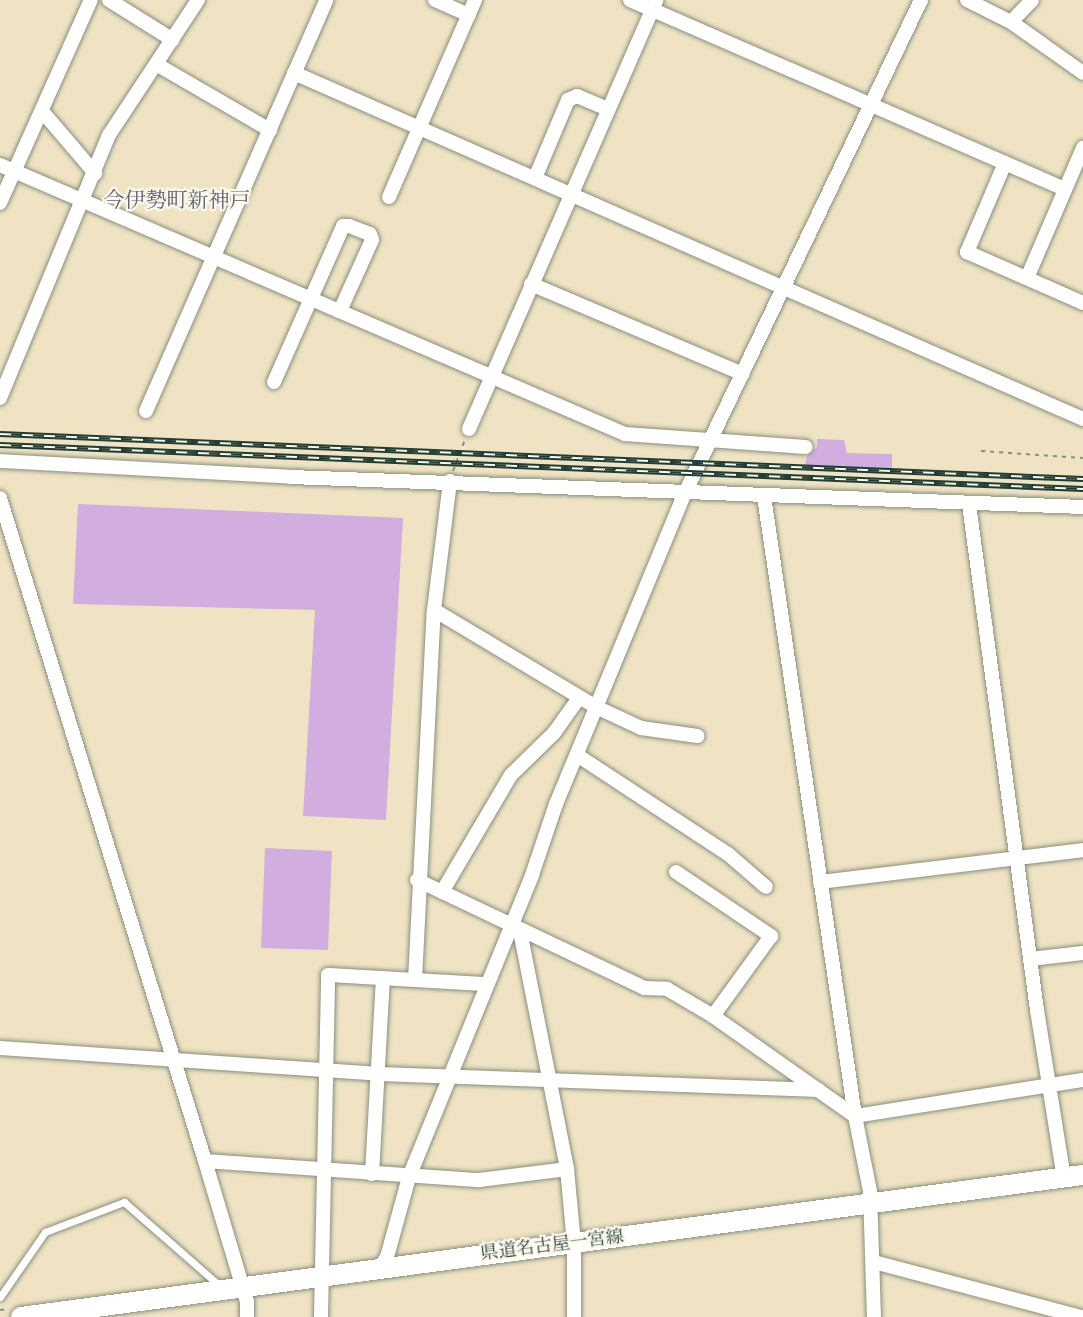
<!DOCTYPE html>
<html>
<head>
<meta charset="utf-8">
<style>
  body { margin:0 }
  #map { position:relative; width:1083px; height:1317px; overflow:hidden; background:#efe3c4; font-family:"Libre Caslon Text","Noto Serif JP",serif }
  div>[style] { position:absolute }
  .building>* { inset:0; background:#d2aee0 }
  .path>* { height:2px; margin-top:-1px; transform-origin:0; background:repeating-linear-gradient(90deg,#87907c 0 4.5px,transparent 0 9px) }
  .roads { filter:drop-shadow(0 0 2px #87907c) drop-shadow(0 0 2px #87907c) }
  .lane>* { height:7px; margin:-3.5px; padding:0 3.5px; transform-origin:3.5px; border-radius:3.5px; background:#fff }
  .street>* { height:14px; margin:-7px; padding:0 7px; transform-origin:7px; border-radius:7px; background:#fff }
  .secondary>* { height:20px; margin:-10px; padding:0 10px; transform-origin:10px; border-radius:10px; background:#fff }
  .rail>* { height:6px; margin-top:-3px; transform-origin:0; background:repeating-linear-gradient(90deg,#fbf7ec 0 11px,#1f3d34 0 22px); box-sizing:border-box; border-block:2px solid #1f3d34 }
  span { translate:-50% -50%; white-space:nowrap; text-align:center; line-height:1.15; -webkit-text-stroke:4.5px #fbf7ec; paint-order:stroke }
  .street-label { font-size:18px; color:#1f3d34 }
  .quarter-label { font-size:21px; color:#5e6570 }
</style>
</head>
<body>
<div id="map">
  <div class="building">
    <i style="clip-path:polygon(817px 439px,844px 440px,847px 453px,892px 454px,892px 474px,804px 470px,807px 456px,817px 447px)"></i>
    <i style="clip-path:polygon(78px 504px,403px 518px,386px 820px,303px 816px,315px 610px,73px 604px)"></i>
    <i style="clip-path:polygon(265px 848px,332px 851px,328px 950px,261px 948px)"></i>
  </div>
  <div class="path">
    <i style="left:981px;top:451px;width:102px;rotate:3.9deg"></i>
    <i style="left:453px;top:471px;width:33px;rotate:-69deg"></i>
    <i style="left:0;top:1310px;width:7px;rotate:-8deg"></i>
  </div>
  <div class="roads">
    <div class="lane">
      <i style="left:0;top:1297px;width:79px;rotate:-55.3deg"></i>
      <i style="left:45px;top:1232px;width:85px;rotate:-20.8deg"></i>
      <i style="left:124px;top:1202px;width:128px;rotate:41.2deg"></i>
    </div>
    <div class="street">
      <i style="left:109px;top:0;width:75px;rotate:32deg"></i>
      <i style="left:435px;top:0;width:37px;rotate:24deg"></i>
      <i style="left:630px;top:0;width:472px;rotate:23.5deg"></i>
      <i style="left:967px;top:0;width:49px;rotate:26.6deg"></i>
      <i style="left:1011px;top:22px;width:88px;rotate:35.3deg"></i>
      <i style="left:1011px;top:22px;width:30px;rotate:-46deg"></i>
      <i style="left:156px;top:64px;width:132px;rotate:30.1deg"></i>
      <i style="left:294px;top:73px;width:862px;rotate:23.68deg"></i>
      <i style="left:42px;top:111px;width:82px;rotate:49.5deg"></i>
      <i style="left:1005px;top:163px;width:97px;rotate:113.1deg"></i>
      <i style="left:967px;top:252px;width:127px;rotate:23.7deg"></i>
      <i style="left:0;top:165px;width:680px;rotate:23.29deg"></i>
      <i style="left:625px;top:434px;width:181px;rotate:4.1deg"></i>
      <i style="left:535px;top:178px;width:85px;rotate:-67.1deg"></i>
      <i style="left:568px;top:100px;width:10px;rotate:-24deg"></i>
      <i style="left:577px;top:96px;width:34px;rotate:23deg"></i>
      <i style="left:389px;top:197px;width:215px;rotate:-66.4deg"></i>
      <i style="left:0;top:203px;width:222px;rotate:-65.9deg"></i>
      <i style="left:1027px;top:278px;width:142px;rotate:-66.7deg"></i>
      <i style="left:531px;top:284px;width:230px;rotate:23deg"></i>
      <i style="left:274px;top:382px;width:171px;rotate:-66.1deg"></i>
      <i style="left:343px;top:226px;width:6px"></i>
      <i style="left:349px;top:226px;width:22px;rotate:21deg"></i>
      <i style="left:370px;top:234px;width:6px;rotate:72deg"></i>
      <i style="left:372px;top:240px;width:78px;rotate:114.3deg"></i>
      <i style="left:0;top:398px;width:285px;rotate:-67.5deg"></i>
      <i style="left:109px;top:135px;width:162px;rotate:-56.6deg"></i>
      <i style="left:146px;top:411px;width:449px;rotate:-66.3deg"></i>
      <i style="left:469px;top:429px;width:468px;rotate:-66.4deg"></i>
      <i style="left:0;top:461px;width:291px;rotate:3.1deg"></i>
      <i style="left:291px;top:477px;width:793px;rotate:2.17deg"></i>
      <i style="left:764px;top:496px;width:627px;rotate:81.65deg"></i>
      <i style="left:855px;top:1116px;width:76px;rotate:78.7deg"></i>
      <i style="left:870px;top:1191px;width:126px;rotate:88.2deg"></i>
      <i style="left:0;top:498px;width:694px;rotate:72.82deg"></i>
      <i style="left:205px;top:1161px;width:147px;rotate:73.4deg"></i>
      <i style="left:247px;top:1302px;width:15px;rotate:90deg"></i>
      <i style="left:969px;top:504px;width:511px;rotate:82.35deg"></i>
      <i style="left:1037px;top:1010px;width:170px;rotate:80.9deg"></i>
      <i style="left:434px;top:610px;width:189px;rotate:30.9deg"></i>
      <i style="left:596px;top:707px;width:50px;rotate:25deg"></i>
      <i style="left:641px;top:728px;width:57px;rotate:8.1deg"></i>
      <i style="left:577px;top:755px;width:181px;rotate:33.3deg"></i>
      <i style="left:728px;top:854px;width:50px;rotate:41deg"></i>
      <i style="left:676px;top:872px;width:115px;rotate:34deg"></i>
      <i style="left:771px;top:936px;width:99px;rotate:125.9deg"></i>
      <i style="left:417px;top:880px;width:251px;rotate:25.4deg"></i>
      <i style="left:644px;top:988px;width:23px;rotate:2deg"></i>
      <i style="left:667px;top:989px;width:53px;rotate:30.4deg"></i>
      <i style="left:713px;top:1016px;width:174px;rotate:35.2deg"></i>
      <i style="left:855px;top:1116px;width:231px;rotate:-9deg"></i>
      <i style="left:820px;top:882px;width:265px;rotate:-6.9deg"></i>
      <i style="left:442px;top:892px;width:136px;rotate:-59.5deg"></i>
      <i style="left:511px;top:775px;width:60px;rotate:-44.3deg"></i>
      <i style="left:554px;top:733px;width:43px;rotate:-54.5deg"></i>
      <i style="left:520px;top:931px;width:243px;rotate:78.8deg"></i>
      <i style="left:567px;top:1169px;width:74px;rotate:84.6deg"></i>
      <i style="left:574px;top:1243px;width:74px;rotate:90deg"></i>
      <i style="left:1030px;top:959px;width:53px;rotate:-6.5deg"></i>
      <i style="left:415px;top:980px;width:370px;rotate:-87.1deg"></i>
      <i style="left:434px;top:610px;width:130px;rotate:-82.9deg"></i>
      <i style="left:0;top:1048px;width:381px;rotate:3.9deg"></i>
      <i style="left:380px;top:1074px;width:439px;rotate:2.1deg"></i>
      <i style="left:205px;top:1161px;width:275px;rotate:4deg"></i>
      <i style="left:479px;top:1180px;width:89px;rotate:-7.1deg"></i>
      <i style="left:372px;top:1174px;width:195px;rotate:-86.8deg"></i>
      <i style="left:874px;top:1262px;width:214px;rotate:14.9deg"></i>
      <i style="left:380px;top:1268px;width:13px;rotate:-58deg"></i>
      <i style="left:387px;top:1257px;width:83px;rotate:-74.6deg"></i>
      <i style="left:409px;top:1177px;width:326px;rotate:-67.8deg"></i>
      <i style="left:532px;top:875px;width:75px;rotate:-71.3deg"></i>
      <i style="left:556px;top:804px;width:337px;rotate:-67.5deg"></i>
      <i style="left:685px;top:493px;width:547px;rotate:-64.42deg"></i>
      <i style="left:321px;top:1317px;width:342px;rotate:-88.8deg"></i>
      <i style="left:328px;top:975px;width:157px;rotate:3.3deg"></i>
    </div>
    <div class="secondary">
      <i style="left:21px;top:1317px;width:1071px;rotate:-7.62deg"></i>
    </div>
  </div>
  <div class="rail">
    <i style="left:0;top:434px;width:1084px;rotate:2.38deg"></i>
    <i style="left:0;top:445px;width:1084px;rotate:2.33deg"></i>
  </div>
  <div class="street-label">
    <span style="left:552px;top:1245px;rotate:-7deg">県道名古屋一宮線</span>
  </div>
  <div class="quarter-label">
    <span style="left:177px;top:200px">今伊勢町新神戸</span>
  </div>
</div>
</body>
</html>
